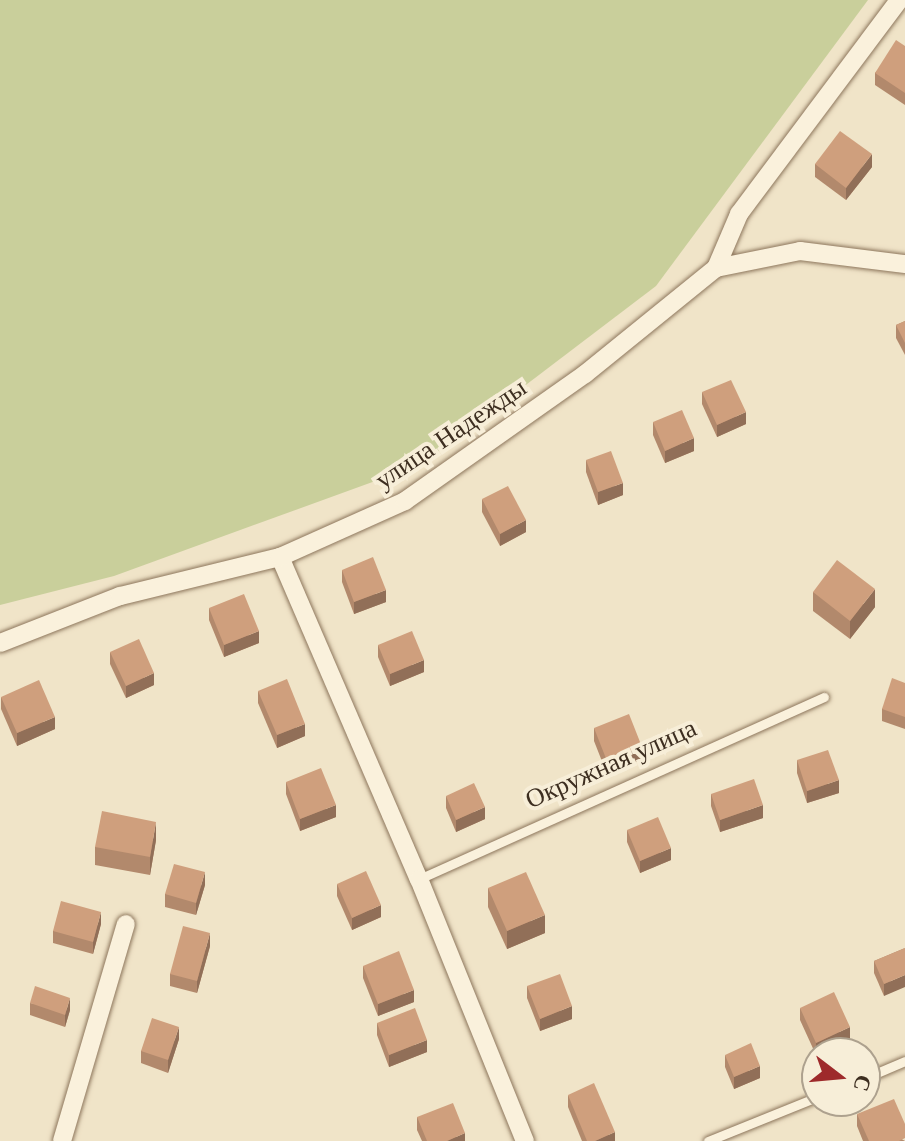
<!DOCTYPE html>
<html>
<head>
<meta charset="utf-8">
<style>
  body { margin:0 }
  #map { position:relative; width:905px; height:1141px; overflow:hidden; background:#f0e4c8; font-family:"Libre Baskerville",serif }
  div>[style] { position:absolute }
  .green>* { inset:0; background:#c9cf9b }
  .roads { filter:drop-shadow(0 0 2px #8d765c) drop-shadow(0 0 2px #8d765c) }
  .service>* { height:9px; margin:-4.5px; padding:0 4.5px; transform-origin:4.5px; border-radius:4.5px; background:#faf1dc }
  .minor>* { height:18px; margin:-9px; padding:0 9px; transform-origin:9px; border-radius:9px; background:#faf1dc }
  .wall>* { inset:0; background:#b2896c }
  .shaded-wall>* { inset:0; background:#916f58 }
  .building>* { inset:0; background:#cf9f7d }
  span { translate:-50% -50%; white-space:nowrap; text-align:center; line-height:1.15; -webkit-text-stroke:8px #f7eed8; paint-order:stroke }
  .street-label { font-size:26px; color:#3d2e20 }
  .north { position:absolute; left:801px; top:1037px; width:80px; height:80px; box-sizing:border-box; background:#f7eed8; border:2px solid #ada18e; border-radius:50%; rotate:106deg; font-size:22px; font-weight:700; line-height:32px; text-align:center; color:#3d2e20 }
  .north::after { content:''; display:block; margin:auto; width:28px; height:36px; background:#9e2a2b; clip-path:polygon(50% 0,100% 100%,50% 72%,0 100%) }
</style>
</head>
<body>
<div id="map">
  <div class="green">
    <i style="clip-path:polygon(0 0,868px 0,656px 286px,422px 464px,114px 576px,0 605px)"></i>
  </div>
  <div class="roads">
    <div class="service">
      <i style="left:419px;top:879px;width:444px;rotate:-24.2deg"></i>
      <i style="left:865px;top:1078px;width:43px;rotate:-23deg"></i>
      <i style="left:708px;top:1141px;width:118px;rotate:-22deg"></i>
    </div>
    <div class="minor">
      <i style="left:716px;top:268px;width:59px;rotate:-66.9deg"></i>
      <i style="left:739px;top:214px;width:267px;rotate:-53.2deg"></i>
      <i style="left:280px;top:557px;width:351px;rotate:66.7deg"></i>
      <i style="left:419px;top:879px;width:283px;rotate:68deg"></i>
      <i style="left:0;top:643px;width:129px;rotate:-21.4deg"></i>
      <i style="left:120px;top:596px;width:165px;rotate:-13.7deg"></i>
      <i style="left:280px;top:557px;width:137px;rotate:-24.1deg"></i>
      <i style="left:405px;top:501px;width:220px;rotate:-35.2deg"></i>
      <i style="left:585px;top:374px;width:169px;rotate:-39deg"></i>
      <i style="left:716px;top:268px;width:86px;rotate:-11.4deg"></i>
      <i style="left:800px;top:251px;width:106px;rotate:7.1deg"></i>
      <i style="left:62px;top:1141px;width:226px;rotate:-73.6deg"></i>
    </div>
  </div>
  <div class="wall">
    <i style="clip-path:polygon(905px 46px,905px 105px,875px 85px,875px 73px)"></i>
    <i style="clip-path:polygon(815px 164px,872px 167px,846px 200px,815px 177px)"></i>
    <i style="clip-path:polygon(905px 321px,905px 355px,896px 338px,896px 325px)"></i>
    <i style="clip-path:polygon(702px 392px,746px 424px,717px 437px,702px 404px)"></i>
    <i style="clip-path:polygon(653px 422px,694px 451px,665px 463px,653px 435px)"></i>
    <i style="clip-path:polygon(586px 460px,623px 495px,598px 505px,586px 472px)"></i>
    <i style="clip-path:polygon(482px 499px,526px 532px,500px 546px,482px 512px)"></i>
    <i style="clip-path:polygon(342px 570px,386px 602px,354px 614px,342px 582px)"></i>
    <i style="clip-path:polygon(813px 592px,875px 607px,850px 639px,813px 611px)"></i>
    <i style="clip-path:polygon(209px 608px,259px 643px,224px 657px,209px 620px)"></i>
    <i style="clip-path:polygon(378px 645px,424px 672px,390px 686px,378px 657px)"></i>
    <i style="clip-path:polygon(110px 652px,154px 685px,126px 698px,110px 664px)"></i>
    <i style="clip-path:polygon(905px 683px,905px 729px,882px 721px,882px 709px)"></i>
    <i style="clip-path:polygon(258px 691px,305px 736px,277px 748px,258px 703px)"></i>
    <i style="clip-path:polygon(1px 697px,55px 729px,17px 746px,1px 709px)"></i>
    <i style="clip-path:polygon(594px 728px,642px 759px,607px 774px,594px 741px)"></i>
    <i style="clip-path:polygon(797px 760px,839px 793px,807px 803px,797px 773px)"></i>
    <i style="clip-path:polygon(286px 782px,336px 817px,300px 831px,286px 794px)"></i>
    <i style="clip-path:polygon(711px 794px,763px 818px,720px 832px,711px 806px)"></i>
    <i style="clip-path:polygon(446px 796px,485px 819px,456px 832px,446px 808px)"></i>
    <i style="clip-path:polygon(627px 830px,671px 860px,640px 873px,627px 842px)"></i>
    <i style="clip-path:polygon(156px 840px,150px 875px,95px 865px,95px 847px)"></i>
    <i style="clip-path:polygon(337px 884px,381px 917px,352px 930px,337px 896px)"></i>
    <i style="clip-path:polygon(205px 885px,196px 915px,165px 907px,165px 894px)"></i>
    <i style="clip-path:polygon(488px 888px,545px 933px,507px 949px,488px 907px)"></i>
    <i style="clip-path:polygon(101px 924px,93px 954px,53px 943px,53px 931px)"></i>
    <i style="clip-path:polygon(210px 946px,197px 993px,170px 986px,170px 974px)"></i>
    <i style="clip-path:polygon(905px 948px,884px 996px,874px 973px,874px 961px)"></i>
    <i style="clip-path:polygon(363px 966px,414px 1002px,378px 1016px,363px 978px)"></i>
    <i style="clip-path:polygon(527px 986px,572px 1019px,540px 1031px,527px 998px)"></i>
    <i style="clip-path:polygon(30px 1003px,70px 1010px,65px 1027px,30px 1015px)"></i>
    <i style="clip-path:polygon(800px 1008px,850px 1039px,817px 1053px,816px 1055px,800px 1020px)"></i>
    <i style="clip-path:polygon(377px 1023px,427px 1052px,389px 1067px,377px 1035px)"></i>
    <i style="clip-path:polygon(179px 1039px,168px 1073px,141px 1063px,141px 1051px)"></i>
    <i style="clip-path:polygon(725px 1055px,760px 1078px,734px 1089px,725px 1067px)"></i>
    <i style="clip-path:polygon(568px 1095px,615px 1141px,582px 1141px,568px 1107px)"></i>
    <i style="clip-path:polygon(857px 1114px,905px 1141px,863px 1141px,857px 1126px)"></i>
    <i style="clip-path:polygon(417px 1117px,465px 1141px,422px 1141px,417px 1130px)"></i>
  </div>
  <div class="shaded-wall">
    <i style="clip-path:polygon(872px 154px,872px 167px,846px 200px,846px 188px)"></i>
    <i style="clip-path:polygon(746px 412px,746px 424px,717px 437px,717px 425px)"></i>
    <i style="clip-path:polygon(694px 438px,694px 451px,665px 463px,665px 451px)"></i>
    <i style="clip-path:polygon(623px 483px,623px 495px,598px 505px,598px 492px)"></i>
    <i style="clip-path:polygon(526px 520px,526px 532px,500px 546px,500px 534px)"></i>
    <i style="clip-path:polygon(875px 589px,875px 607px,850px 639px,850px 621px)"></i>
    <i style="clip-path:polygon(386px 590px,386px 602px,354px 614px,354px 602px)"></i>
    <i style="clip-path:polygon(259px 631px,259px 643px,224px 657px,224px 645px)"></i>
    <i style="clip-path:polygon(424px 660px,424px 672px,390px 686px,390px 674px)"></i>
    <i style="clip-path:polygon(154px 673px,154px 685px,126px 698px,126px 686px)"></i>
    <i style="clip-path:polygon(55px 717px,55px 729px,17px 746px,17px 733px)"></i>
    <i style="clip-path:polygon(305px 724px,305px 736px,277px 748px,277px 735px)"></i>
    <i style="clip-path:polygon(642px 747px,642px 759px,607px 774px,607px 761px)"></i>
    <i style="clip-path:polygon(839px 780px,839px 793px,807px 803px,807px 791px)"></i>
    <i style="clip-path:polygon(336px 805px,336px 817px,300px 831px,300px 819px)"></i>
    <i style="clip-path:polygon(763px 805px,763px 818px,720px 832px,720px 820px)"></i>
    <i style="clip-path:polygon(485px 807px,485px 819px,456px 832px,456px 820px)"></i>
    <i style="clip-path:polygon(156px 822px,156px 840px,150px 875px,150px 857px)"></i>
    <i style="clip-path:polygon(671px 848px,671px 860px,640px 873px,640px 861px)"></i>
    <i style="clip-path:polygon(205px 872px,205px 885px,196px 915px,196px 903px)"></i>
    <i style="clip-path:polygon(381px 905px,381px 917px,352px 930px,352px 918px)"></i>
    <i style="clip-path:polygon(101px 912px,101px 924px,93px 954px,93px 942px)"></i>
    <i style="clip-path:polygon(545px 915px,545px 933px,507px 949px,507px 931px)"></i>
    <i style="clip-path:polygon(210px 933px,210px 946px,197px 993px,197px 981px)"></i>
    <i style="clip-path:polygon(905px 975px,905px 987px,884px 996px,884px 984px)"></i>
    <i style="clip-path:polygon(414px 990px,414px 1002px,378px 1016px,378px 1004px)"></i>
    <i style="clip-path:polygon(70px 998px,70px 1010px,65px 1027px,65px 1015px)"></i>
    <i style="clip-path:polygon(572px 1006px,572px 1019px,540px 1031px,540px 1019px)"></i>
    <i style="clip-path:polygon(179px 1027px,179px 1039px,168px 1073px,168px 1060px)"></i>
    <i style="clip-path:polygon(850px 1027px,850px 1039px,820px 1053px,817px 1053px,816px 1055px,816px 1043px)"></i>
    <i style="clip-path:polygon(427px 1040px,427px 1052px,389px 1067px,389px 1055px)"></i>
    <i style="clip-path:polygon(760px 1066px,760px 1078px,734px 1089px,734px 1077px)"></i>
    <i style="clip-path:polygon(615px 1132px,615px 1141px,595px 1141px)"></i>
    <i style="clip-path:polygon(465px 1133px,465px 1141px,447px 1141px)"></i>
  </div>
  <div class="building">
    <i style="clip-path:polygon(896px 40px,905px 46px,905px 93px,875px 73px)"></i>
    <i style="clip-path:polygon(840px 131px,872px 154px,846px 188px,815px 164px)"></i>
    <i style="clip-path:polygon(905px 321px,905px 343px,896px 325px)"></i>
    <i style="clip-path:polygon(731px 380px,746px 412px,717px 425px,702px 392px)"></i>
    <i style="clip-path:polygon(682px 410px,694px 438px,665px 451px,653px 422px)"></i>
    <i style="clip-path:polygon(611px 451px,623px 483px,598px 492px,586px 460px)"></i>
    <i style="clip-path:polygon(508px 486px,526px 520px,500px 534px,482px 499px)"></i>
    <i style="clip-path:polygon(373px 557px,386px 590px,354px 602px,342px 570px)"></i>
    <i style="clip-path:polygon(837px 560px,875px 589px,850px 621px,813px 592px)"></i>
    <i style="clip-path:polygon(244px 594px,259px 631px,224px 645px,209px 608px)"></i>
    <i style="clip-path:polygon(412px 631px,424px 660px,390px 674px,378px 645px)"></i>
    <i style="clip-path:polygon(139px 639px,154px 673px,126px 686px,110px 652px)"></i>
    <i style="clip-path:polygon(892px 678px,905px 683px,905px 717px,882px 709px)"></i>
    <i style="clip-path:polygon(287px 679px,305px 724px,277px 735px,258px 691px)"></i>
    <i style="clip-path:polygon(39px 680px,55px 717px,17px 733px,1px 697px)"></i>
    <i style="clip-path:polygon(629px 714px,642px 747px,607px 761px,594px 728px)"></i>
    <i style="clip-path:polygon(828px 750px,839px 780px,807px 791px,797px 760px)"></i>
    <i style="clip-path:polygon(321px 768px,336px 805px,300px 819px,286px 782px)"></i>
    <i style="clip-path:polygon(754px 779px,763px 805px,720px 820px,711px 794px)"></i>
    <i style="clip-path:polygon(474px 783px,485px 807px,456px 820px,446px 796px)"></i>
    <i style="clip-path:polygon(102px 811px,156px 822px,150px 857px,95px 847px)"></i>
    <i style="clip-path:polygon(658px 817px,671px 848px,640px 861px,627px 830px)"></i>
    <i style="clip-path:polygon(174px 864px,205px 872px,196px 903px,165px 894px)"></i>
    <i style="clip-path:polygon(366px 871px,381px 905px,352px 918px,337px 884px)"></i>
    <i style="clip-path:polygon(526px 872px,545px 915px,507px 931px,488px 888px)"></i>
    <i style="clip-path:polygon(61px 901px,101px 912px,93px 942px,53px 931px)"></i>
    <i style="clip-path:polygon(183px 926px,210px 933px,197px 981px,170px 974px)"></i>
    <i style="clip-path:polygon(905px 948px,905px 975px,884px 984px,874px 961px)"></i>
    <i style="clip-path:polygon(399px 951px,414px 990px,378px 1004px,363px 966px)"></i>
    <i style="clip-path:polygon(560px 974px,572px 1006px,540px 1019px,527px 986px)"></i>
    <i style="clip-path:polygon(35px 986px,70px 998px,65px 1015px,30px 1003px)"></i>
    <i style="clip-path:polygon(834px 992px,850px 1027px,816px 1043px,800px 1008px)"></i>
    <i style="clip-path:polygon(415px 1008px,427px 1040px,389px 1055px,377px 1023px)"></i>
    <i style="clip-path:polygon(152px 1018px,179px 1027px,168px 1060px,141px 1051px)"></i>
    <i style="clip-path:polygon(751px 1043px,760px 1066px,734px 1077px,725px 1055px)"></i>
    <i style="clip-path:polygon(594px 1083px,615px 1132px,595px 1141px,587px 1141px,568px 1095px)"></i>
    <i style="clip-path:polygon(894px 1099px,905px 1124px,905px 1138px,899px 1141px,869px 1141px,857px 1114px)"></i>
    <i style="clip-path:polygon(453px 1103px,465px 1133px,447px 1141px,427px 1141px,417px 1117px)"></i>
  </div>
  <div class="street-label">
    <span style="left:451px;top:434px;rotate:-34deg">улица Надежды</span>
    <span style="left:611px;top:764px;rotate:-24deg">Окружная улица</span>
  </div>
  <div class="north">С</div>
</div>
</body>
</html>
